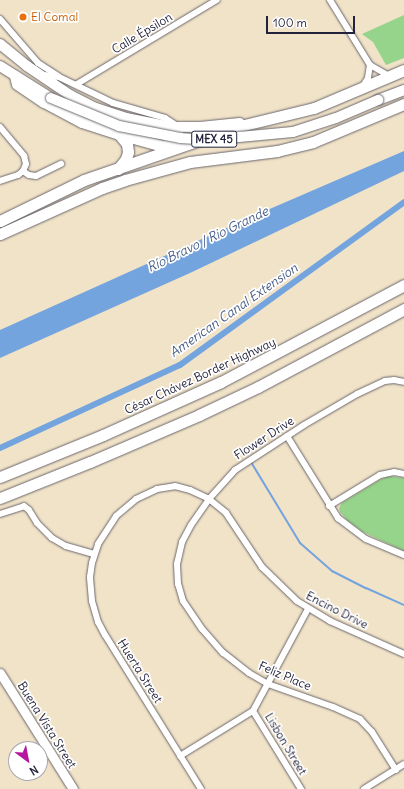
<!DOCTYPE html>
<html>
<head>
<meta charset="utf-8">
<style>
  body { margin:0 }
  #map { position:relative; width:404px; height:789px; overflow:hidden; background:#f1e3c8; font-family:Delius,sans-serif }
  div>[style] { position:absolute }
  .green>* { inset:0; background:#95d48a }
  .water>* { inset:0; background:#74a4de }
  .stream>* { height:2px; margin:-1px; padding:0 1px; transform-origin:1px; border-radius:1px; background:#74a4de }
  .canal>* { height:6px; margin:-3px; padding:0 3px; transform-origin:3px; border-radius:3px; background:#74a4de }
  .roads { filter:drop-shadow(0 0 1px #6a666c) drop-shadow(0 0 1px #6a666c) }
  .street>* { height:6px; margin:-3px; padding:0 3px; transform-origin:3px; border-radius:3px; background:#fff }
  .secondary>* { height:9px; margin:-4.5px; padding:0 4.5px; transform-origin:4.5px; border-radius:4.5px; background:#fff }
  .primary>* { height:10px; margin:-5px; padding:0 5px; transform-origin:5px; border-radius:5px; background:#fff }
  .highway>* { height:11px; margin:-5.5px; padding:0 5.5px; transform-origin:5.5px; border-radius:5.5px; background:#fff }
  .bridges { filter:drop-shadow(0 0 1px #6a666c) drop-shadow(0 0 1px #6a666c) }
  .primary-bridge>* { height:10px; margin:-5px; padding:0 5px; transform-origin:5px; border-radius:5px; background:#fff }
  .dots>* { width:11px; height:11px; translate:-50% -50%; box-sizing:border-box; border:2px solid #fff; border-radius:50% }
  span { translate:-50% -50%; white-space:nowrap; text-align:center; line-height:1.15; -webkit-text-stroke:3.5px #fff; paint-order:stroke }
  .shield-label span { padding:1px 3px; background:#fff; border:1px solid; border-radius:3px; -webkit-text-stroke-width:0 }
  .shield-label { font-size:11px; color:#22223b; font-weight:700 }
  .food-label { font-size:12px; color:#c56008 }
  .left { translate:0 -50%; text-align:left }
  .street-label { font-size:12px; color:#22223b }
  .water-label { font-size:13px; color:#475c84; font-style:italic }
  .north { position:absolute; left:8px; top:741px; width:40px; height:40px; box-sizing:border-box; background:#fff; border:1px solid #a7a7b1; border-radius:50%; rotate:148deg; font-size:11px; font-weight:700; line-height:16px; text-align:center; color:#22223b }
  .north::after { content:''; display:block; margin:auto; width:14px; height:18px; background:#b5179e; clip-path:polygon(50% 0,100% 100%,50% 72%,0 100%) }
  .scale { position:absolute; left:266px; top:16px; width:89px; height:18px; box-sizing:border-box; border:2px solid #22223b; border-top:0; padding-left:5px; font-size:12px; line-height:14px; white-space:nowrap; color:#22223b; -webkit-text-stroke:3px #fff; paint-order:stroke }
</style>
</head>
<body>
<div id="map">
  <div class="green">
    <i style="clip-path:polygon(404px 15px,404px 58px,386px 65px,373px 42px,362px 34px)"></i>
    <i style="clip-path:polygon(388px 476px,404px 478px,404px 551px,363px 532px,348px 521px,340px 512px,339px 508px,342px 503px,378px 481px)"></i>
  </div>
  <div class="water">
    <i style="clip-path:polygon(404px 151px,404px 171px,190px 273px,0 358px,0 330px,242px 221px)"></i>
  </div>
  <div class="stream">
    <i style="left:251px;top:462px;width:95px;rotate:58.8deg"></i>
    <i style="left:300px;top:543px;width:43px;rotate:41.2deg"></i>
    <i style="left:332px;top:571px;width:38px;rotate:27deg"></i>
    <i style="left:366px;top:588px;width:42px;rotate:24.1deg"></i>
  </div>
  <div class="canal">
    <i style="left:0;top:448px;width:198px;rotate:-24.8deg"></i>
    <i style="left:180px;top:365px;width:277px;rotate:-36deg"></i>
  </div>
  <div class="roads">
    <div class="street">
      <i style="left:330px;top:0;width:76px;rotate:58.4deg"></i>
      <i style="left:370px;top:65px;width:13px;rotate:99deg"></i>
      <i style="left:368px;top:78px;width:9px;rotate:122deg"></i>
      <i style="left:0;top:19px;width:58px;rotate:49.2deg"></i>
      <i style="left:38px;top:63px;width:24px;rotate:33deg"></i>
      <i style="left:370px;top:65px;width:22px;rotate:30deg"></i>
      <i style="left:44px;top:75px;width:15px;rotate:8deg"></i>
      <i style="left:59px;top:77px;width:60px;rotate:25.7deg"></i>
      <i style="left:113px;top:103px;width:54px;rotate:16.1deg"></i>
      <i style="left:165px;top:118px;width:17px;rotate:33deg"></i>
      <i style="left:77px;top:84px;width:163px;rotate:-31deg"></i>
      <i style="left:0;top:127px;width:38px;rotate:50deg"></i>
      <i style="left:24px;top:156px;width:8px;rotate:76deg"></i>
      <i style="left:26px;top:164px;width:8px;rotate:113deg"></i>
      <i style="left:23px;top:171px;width:6px;rotate:141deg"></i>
      <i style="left:18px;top:175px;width:19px;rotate:162deg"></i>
      <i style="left:23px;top:171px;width:7px;rotate:34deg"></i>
      <i style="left:29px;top:175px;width:7px;rotate:8deg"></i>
      <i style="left:36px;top:176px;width:28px;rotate:-26deg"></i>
      <i style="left:287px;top:436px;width:97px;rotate:58.1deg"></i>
      <i style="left:338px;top:518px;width:35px;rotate:37deg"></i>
      <i style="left:366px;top:539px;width:41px;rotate:22.8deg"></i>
      <i style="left:329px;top:506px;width:60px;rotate:-31.3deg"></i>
      <i style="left:380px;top:475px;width:14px;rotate:-12deg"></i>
      <i style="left:394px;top:472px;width:10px;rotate:11deg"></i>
      <i style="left:0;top:514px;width:25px;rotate:-18deg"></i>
      <i style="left:24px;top:506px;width:6px;rotate:39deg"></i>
      <i style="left:29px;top:510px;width:15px;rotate:58deg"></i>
      <i style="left:37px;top:523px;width:21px;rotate:45deg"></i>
      <i style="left:52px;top:538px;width:16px;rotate:30deg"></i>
      <i style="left:66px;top:546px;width:29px;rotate:16deg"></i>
      <i style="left:253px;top:711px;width:92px;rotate:58.4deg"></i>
      <i style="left:180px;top:756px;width:86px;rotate:-31.7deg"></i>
      <i style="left:253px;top:711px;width:116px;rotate:-61.7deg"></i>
      <i style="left:396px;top:770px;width:45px;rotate:-122.3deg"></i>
      <i style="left:372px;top:732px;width:18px;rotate:-133deg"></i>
      <i style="left:360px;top:719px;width:30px;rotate:-156deg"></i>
      <i style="left:333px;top:707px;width:69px;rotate:-160.5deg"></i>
      <i style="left:268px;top:684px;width:22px;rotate:-150deg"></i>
      <i style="left:249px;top:673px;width:33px;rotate:-142deg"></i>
      <i style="left:223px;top:653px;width:32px;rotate:-131deg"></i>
      <i style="left:202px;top:629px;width:34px;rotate:-124deg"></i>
      <i style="left:183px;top:601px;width:18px;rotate:-106deg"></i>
      <i style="left:178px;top:584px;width:20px;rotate:-93deg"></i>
      <i style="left:177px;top:564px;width:23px;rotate:-77deg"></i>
      <i style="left:182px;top:542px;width:19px;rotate:-62deg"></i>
      <i style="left:191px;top:525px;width:32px;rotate:-55deg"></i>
      <i style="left:209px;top:499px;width:39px;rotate:-48deg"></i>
      <i style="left:235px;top:470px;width:82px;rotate:-33.1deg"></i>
      <i style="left:304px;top:425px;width:61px;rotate:-30.3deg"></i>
      <i style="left:357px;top:394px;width:31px;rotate:-25deg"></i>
      <i style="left:385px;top:381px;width:9px;rotate:-6deg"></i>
      <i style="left:394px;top:380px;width:10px;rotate:11deg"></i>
      <i style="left:201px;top:789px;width:181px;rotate:-121.9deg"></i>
      <i style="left:105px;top:635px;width:15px;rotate:-118deg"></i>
      <i style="left:98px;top:622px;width:22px;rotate:-106deg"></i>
      <i style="left:92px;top:601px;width:24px;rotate:-95deg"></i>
      <i style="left:90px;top:577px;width:14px;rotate:-82deg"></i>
      <i style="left:92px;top:563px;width:20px;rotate:-72deg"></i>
      <i style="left:98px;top:544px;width:33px;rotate:-57deg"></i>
      <i style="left:116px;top:516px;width:26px;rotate:-40deg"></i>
      <i style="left:136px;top:499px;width:23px;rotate:-25deg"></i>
      <i style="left:157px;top:489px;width:18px;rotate:-9deg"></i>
      <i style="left:175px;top:486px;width:16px;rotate:15deg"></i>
      <i style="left:190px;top:490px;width:21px;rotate:25deg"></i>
      <i style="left:209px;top:499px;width:22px;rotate:39deg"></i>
      <i style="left:226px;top:513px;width:65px;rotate:56.3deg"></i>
      <i style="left:262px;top:567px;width:49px;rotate:44.2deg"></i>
      <i style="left:297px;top:601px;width:39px;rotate:31deg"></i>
      <i style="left:330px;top:621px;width:81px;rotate:24deg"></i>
      <i style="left:364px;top:789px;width:47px;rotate:-32deg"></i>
    </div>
    <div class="secondary">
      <i style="left:0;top:673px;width:137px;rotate:57.8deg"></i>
    </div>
    <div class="primary">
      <i style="left:0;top:44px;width:35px;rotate:39deg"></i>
      <i style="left:27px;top:66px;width:52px;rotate:34deg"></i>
      <i style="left:70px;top:95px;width:29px;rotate:27deg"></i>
      <i style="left:96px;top:108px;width:32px;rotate:18deg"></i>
      <i style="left:126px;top:118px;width:46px;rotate:11.3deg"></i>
      <i style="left:171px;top:127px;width:29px"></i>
      <i style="left:200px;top:127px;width:40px;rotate:-5.7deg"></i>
      <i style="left:0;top:66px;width:60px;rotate:32.1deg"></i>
      <i style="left:378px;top:100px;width:28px;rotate:-21deg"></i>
    </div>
    <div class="highway">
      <i style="left:15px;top:76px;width:8px;rotate:76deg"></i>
      <i style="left:17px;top:84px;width:32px;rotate:34deg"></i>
      <i style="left:44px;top:102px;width:43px;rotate:27.8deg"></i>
      <i style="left:82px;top:122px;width:39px;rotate:18deg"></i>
      <i style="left:119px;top:134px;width:13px;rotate:51deg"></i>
      <i style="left:127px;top:144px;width:8px;rotate:83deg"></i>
      <i style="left:128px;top:152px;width:7px;rotate:106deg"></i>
      <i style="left:126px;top:159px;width:13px;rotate:129deg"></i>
      <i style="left:119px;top:134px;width:46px;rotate:15.3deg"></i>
      <i style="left:163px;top:146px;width:8px;rotate:-23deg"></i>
      <i style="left:170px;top:143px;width:18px;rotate:-61deg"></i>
      <i style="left:0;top:221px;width:93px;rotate:-26deg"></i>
      <i style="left:84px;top:180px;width:165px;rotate:-19.1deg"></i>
      <i style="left:240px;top:126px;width:76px;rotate:-13.7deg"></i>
      <i style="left:314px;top:108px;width:98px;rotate:-22.9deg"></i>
      <i style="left:0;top:234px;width:112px;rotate:-24.3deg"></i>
      <i style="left:102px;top:188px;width:24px;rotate:-19deg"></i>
      <i style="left:125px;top:180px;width:67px;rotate:-15.5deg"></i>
      <i style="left:190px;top:162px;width:88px;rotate:-7.2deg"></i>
      <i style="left:277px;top:151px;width:37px;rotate:-14deg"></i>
      <i style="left:313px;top:142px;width:99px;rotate:-22.7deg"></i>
      <i style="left:0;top:477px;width:111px;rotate:-22.2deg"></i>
      <i style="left:103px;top:435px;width:129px;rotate:-24.2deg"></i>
      <i style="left:221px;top:382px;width:207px;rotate:-27.9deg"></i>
      <i style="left:0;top:498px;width:97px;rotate:-21.8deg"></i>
      <i style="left:90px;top:462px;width:119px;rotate:-23.3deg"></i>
      <i style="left:199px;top:415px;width:65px;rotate:-25.4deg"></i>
      <i style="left:258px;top:387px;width:166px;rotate:-28.1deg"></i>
    </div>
  </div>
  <div class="bridges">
    <div class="primary-bridge">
      <i style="left:51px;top:98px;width:74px;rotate:22.4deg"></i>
      <i style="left:119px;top:126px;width:62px;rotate:11.1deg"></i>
      <i style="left:180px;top:138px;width:27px;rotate:4deg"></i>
      <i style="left:207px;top:140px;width:86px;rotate:-5.3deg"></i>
      <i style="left:293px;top:132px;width:45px;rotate:-18deg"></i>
      <i style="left:336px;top:118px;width:46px;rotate:-23.2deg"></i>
    </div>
  </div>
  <div class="dots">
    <i style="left:23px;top:17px;background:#e8710a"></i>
  </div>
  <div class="shield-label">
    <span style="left:214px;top:139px">MEX 45</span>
  </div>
  <div class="food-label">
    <span class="left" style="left:31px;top:17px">El Comal</span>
  </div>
  <div class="street-label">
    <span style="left:142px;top:33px;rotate:-31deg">Calle Épsilon</span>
    <span style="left:200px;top:376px;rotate:-25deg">César Chávez Border Highway</span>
    <span style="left:264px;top:438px;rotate:-33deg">Flower Drive</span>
    <span style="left:337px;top:610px;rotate:27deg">Encino Drive</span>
    <span style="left:140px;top:671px;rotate:58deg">Huerta Street</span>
    <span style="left:285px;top:676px;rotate:23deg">Feliz Place</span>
    <span style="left:47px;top:725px;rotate:58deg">Buena Vista Street</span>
    <span style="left:286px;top:744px;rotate:59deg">Lisbon Street</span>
  </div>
  <div class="water-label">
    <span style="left:208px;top:240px;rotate:-26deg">Río Bravo / Rio Grande</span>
    <span style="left:234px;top:311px;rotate:-35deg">American Canal Extension</span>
  </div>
  <div class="north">N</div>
  <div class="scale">100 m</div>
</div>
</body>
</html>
